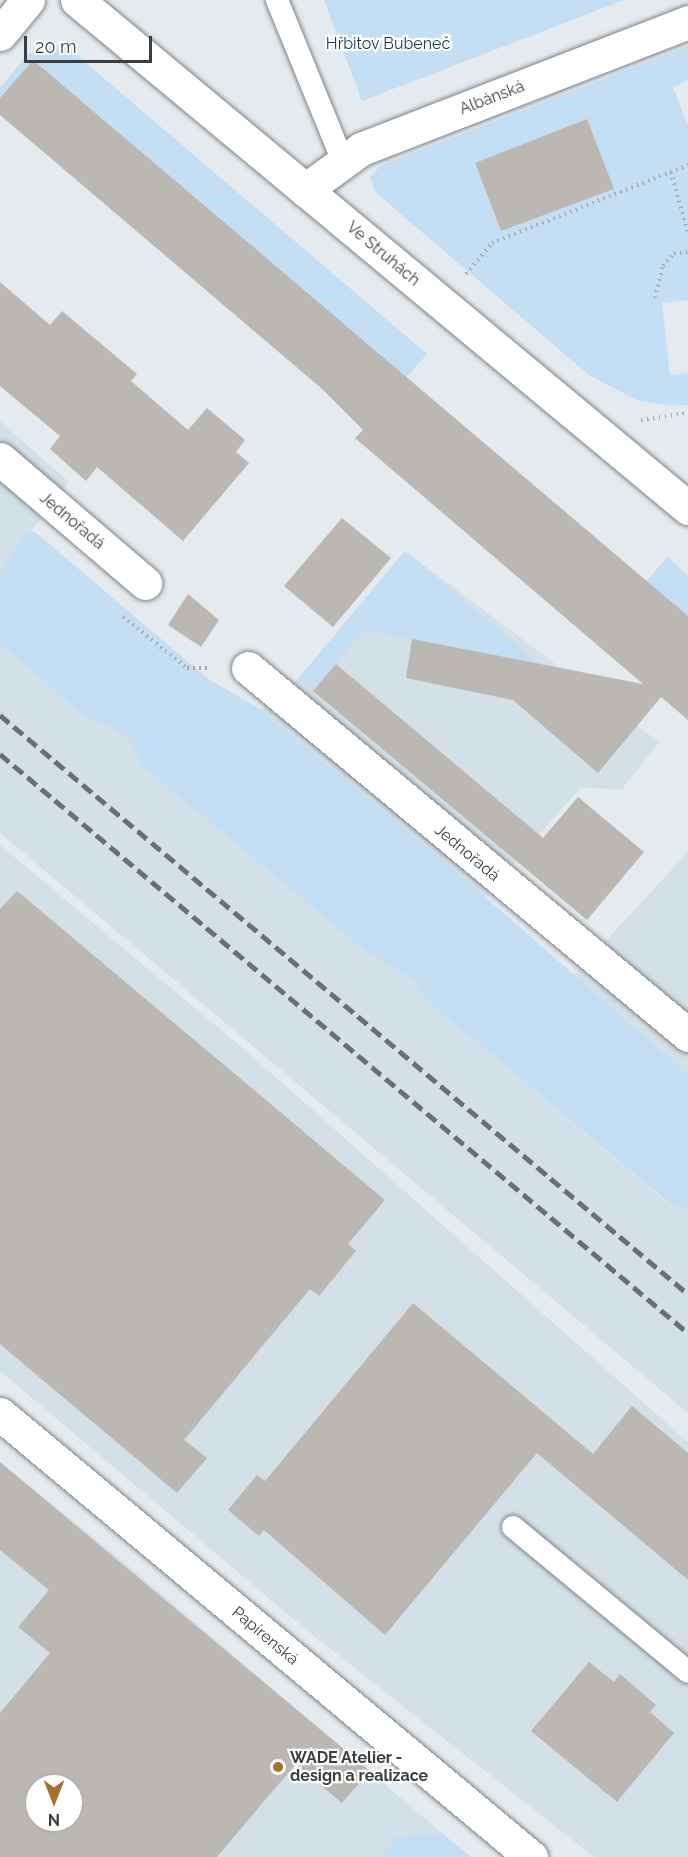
<!DOCTYPE html>
<html>
<head>
<meta charset="utf-8">
<style>
  body { margin:0 }
  #map { position:relative; width:688px; height:1857px; overflow:hidden; background:#e5eaee; font-family:Raleway,sans-serif }
  div>[style] { position:absolute }
  .built>* { inset:0; background:#d4e0e8 }
  .green>* { inset:0; background:#c4dff4 }
  .building>* { inset:0; background:#bbb7b3 }
  .path>* { height:4px; margin-top:-2px; transform-origin:0; background:repeating-linear-gradient(90deg,#a6aaad 0 1.5px,transparent 0 6px) }
  .roads { filter:drop-shadow(0 0 2px #7f8386) drop-shadow(0 0 2px #7f8386) }
  .service>* { height:22px; margin:-11px; padding:0 11px; transform-origin:11px; border-radius:11px; background:#fff }
  .minor>* { height:33px; margin:-16.5px; padding:0 16.5px; transform-origin:16.5px; border-radius:16.5px; background:#fff }
  .tertiary>* { height:33px; margin:-16.5px; padding:0 16.5px; transform-origin:16.5px; border-radius:16.5px; background:#fff }
  .rail>* { height:4.5px; margin-top:-2.25px; transform-origin:0; background:repeating-linear-gradient(90deg,#6c6f72 0 12px,transparent 0 18px) }
  .dots>* { width:16px; height:16px; translate:-50% -50%; box-sizing:border-box; border:3px solid #fff; border-radius:50% }
  span { translate:-50% -50%; white-space:nowrap; text-align:center; line-height:1.15; -webkit-text-stroke:4.5px #fff; paint-order:stroke }
  .park-label { font-size:16px; color:#183a52 }
  .street-label { font-size:16px; color:#3b3d3f }
  .poi-label { font-size:16px; color:#3b3d3f; font-weight:700 }
  .left { translate:0 -50%; text-align:left }
  .north { position:absolute; left:24px; top:1773px; width:60px; height:60px; box-sizing:border-box; background:#fff; border:2px solid #b1b1b2; border-radius:50%; rotate:180deg; font-size:16px; font-weight:700; line-height:24px; text-align:center; color:#3b3d3f }
  .north::after { content:''; display:block; margin:auto; width:21px; height:27px; background:#a57029; clip-path:polygon(50% 0,100% 100%,50% 72%,0 100%) }
  .scale { position:absolute; left:24px; top:36px; width:128px; height:27px; box-sizing:border-box; border:3px solid #3b3d3f; border-top:0; padding-left:8px; font-size:18px; line-height:21px; white-space:nowrap; color:#3b3d3f; -webkit-text-stroke:4px #fff; paint-order:stroke }
</style>
</head>
<body>
<div id="map">
  <div class="built">
    <i style="clip-path:polygon(0 421px,69px 482px,0 572px)"></i>
    <i style="clip-path:polygon(405px 551px,659px 742px,622px 789px,580px 788px,485px 897px,261px 710px,298px 679px)"></i>
    <i style="clip-path:polygon(0 644px,86px 718px,112px 727px,131px 744px,143px 767px,365px 951px,413px 980px,431px 1005px,672px 1206px,688px 1211px,688px 1413px,0 833px)"></i>
    <i style="clip-path:polygon(0 845px,245px 1050px,688px 1442px,688px 1857px,594px 1857px,305px 1629px,0 1371px)"></i>
    <i style="clip-path:polygon(688px 852px,688px 1074px,574px 975px)"></i>
    <i style="clip-path:polygon(evenodd,0 1462px,131px 1568px,443px 1834px,396px 1837px,380px 1857px,0 1857px,0 1462px,36px 1785px,72px 1785px,72px 1821px,36px 1821px,36px 1785px)"></i>
  </div>
  <div class="green">
    <i style="clip-path:polygon(324px 0,624px 0,362px 101px)"></i>
    <i style="clip-path:polygon(54px 44px,72px 51px,427px 354px,406px 378px,33px 60px,0 98px,0 88px,28px 54px)"></i>
    <i style="clip-path:polygon(evenodd,688px 46px,688px 80px,673px 87px,688px 126px,688px 300px,662px 303px,670px 375px,688px 373px,688px 405px,670px 406px,639px 401px,590px 376px,375px 192px,370px 177px,380px 166px,688px 46px,475px 163px,613px 189px,501px 231px,475px 163px)"></i>
    <i style="clip-path:polygon(34px 531px,207px 678px,261px 710px,454px 870px,688px 1074px,688px 1211px,673px 1206px,431px 1005px,413px 980px,365px 951px,143px 767px,131px 744px,112px 727px,86px 718px,0 644px,0 572px,23px 536px)"></i>
    <i style="clip-path:polygon(405px 551px,542px 666px,364px 630px,313px 691px,298px 679px)"></i>
    <i style="clip-path:polygon(667px 557px,688px 575px,688px 618px,646px 582px)"></i>
    <i style="clip-path:polygon(443px 1834px,471px 1857px,380px 1857px,396px 1837px)"></i>
  </div>
  <div class="building">
    <i style="clip-path:polygon(33px 60px,688px 616px,688px 720px,661px 697px,598px 773px,513px 700px,406px 678px,412px 639px,643px 684px,355px 438px,363px 430px,321px 388px,0 115px,0 98px)"></i>
    <i style="clip-path:polygon(587px 119px,614px 189px,501px 231px,475px 163px)"></i>
    <i style="clip-path:polygon(0 282px,50px 325px,62px 311px,137px 374px,131px 381px,188px 430px,207px 408px,245px 440px,236px 452px,249px 463px,183px 541px,97px 467px,86px 481px,50px 449px,60px 436px,0 386px)"></i>
    <i style="clip-path:polygon(342px 518px,391px 558px,333px 627px,284px 586px)"></i>
    <i style="clip-path:polygon(188px 594px,219px 620px,201px 647px,168px 625px)"></i>
    <i style="clip-path:polygon(336px 664px,543px 838px,578px 797px,644px 852px,587px 920px,313px 691px)"></i>
    <i style="clip-path:polygon(17px 891px,385px 1200px,348px 1244px,356px 1251px,319px 1296px,310px 1289px,184px 1440px,207px 1458px,177px 1493px,0 1344px,0 909px)"></i>
    <i style="clip-path:polygon(413px 1303px,593px 1454px,632px 1406px,688px 1453px,688px 1580px,537px 1453px,385px 1635px,264px 1530px,259px 1536px,228px 1510px,257px 1475px,265px 1481px)"></i>
    <i style="clip-path:polygon(evenodd,0 1462px,370px 1771px,342px 1803px,299px 1767px,299px 1760px,217px 1857px,0 1857px,0 1713px,50px 1653px,18px 1627px,49px 1590px,0 1550px,0 1462px,36px 1785px,72px 1785px,72px 1821px,36px 1821px,36px 1785px)"></i>
    <i style="clip-path:polygon(589px 1662px,614px 1682px,620px 1674px,656px 1705px,650px 1712px,674px 1733px,617px 1802px,531px 1731px)"></i>
  </div>
  <div class="path">
    <i style="left:671px;top:172px;width:63px;rotate:74.4deg"></i>
    <i style="left:466px;top:274px;width:40px;rotate:-50deg"></i>
    <i style="left:492px;top:243px;width:211px;rotate:-21.7deg"></i>
    <i style="left:655px;top:298px;width:33px;rotate:-76deg"></i>
    <i style="left:663px;top:266px;width:17px;rotate:-50deg"></i>
    <i style="left:674px;top:253px;width:14px;rotate:-4deg"></i>
    <i style="left:641px;top:420px;width:48px;rotate:-8.5deg"></i>
    <i style="left:123px;top:617px;width:82px;rotate:38.6deg"></i>
    <i style="left:187px;top:668px;width:24px"></i>
  </div>
  <div class="roads">
    <div class="service">
      <i style="left:277px;top:0;width:172px;rotate:67.8deg"></i>
      <i style="left:513px;top:1527px;width:227px;rotate:39.6deg"></i>
    </div>
    <div class="minor">
      <i style="left:77px;top:0;width:795px;rotate:39.74deg"></i>
      <i style="left:0;top:34px;width:44px;rotate:-50.5deg"></i>
      <i style="left:305px;top:190px;width:69px;rotate:-36.2deg"></i>
      <i style="left:361px;top:149px;width:351px;rotate:-21.2deg"></i>
      <i style="left:0;top:459px;width:191px;rotate:40.5deg"></i>
      <i style="left:248px;top:668px;width:573px;rotate:39.83deg"></i>
    </div>
    <div class="tertiary">
      <i style="left:0;top:1414px;width:692px;rotate:39.84deg"></i>
    </div>
  </div>
  <div class="rail">
    <i style="left:0;top:715px;width:899px;rotate:40.08deg"></i>
    <i style="left:0;top:754px;width:899px;rotate:40.08deg"></i>
  </div>
  <div class="dots">
    <i style="left:278px;top:1767px;background:#a57029"></i>
  </div>
  <div class="park-label">
    <span style="left:388px;top:44px">Hřbitov Bubeneč</span>
  </div>
  <div class="street-label">
    <span style="left:492px;top:98px;rotate:-21deg">Albánská</span>
    <span style="left:383px;top:254px;rotate:40deg">Ve Struhách</span>
    <span style="left:72px;top:521px;rotate:40deg">Jednořadá</span>
    <span style="left:467px;top:853px;rotate:40deg">Jednořadá</span>
    <span style="left:265px;top:1636px;rotate:40deg">Papírenská</span>
  </div>
  <div class="poi-label">
    <span class="left" style="left:290px;top:1767px">WADE Atelier -<br>design a realizace</span>
  </div>
  <div class="north">N</div>
  <div class="scale">20 m</div>
</div>
</body>
</html>
